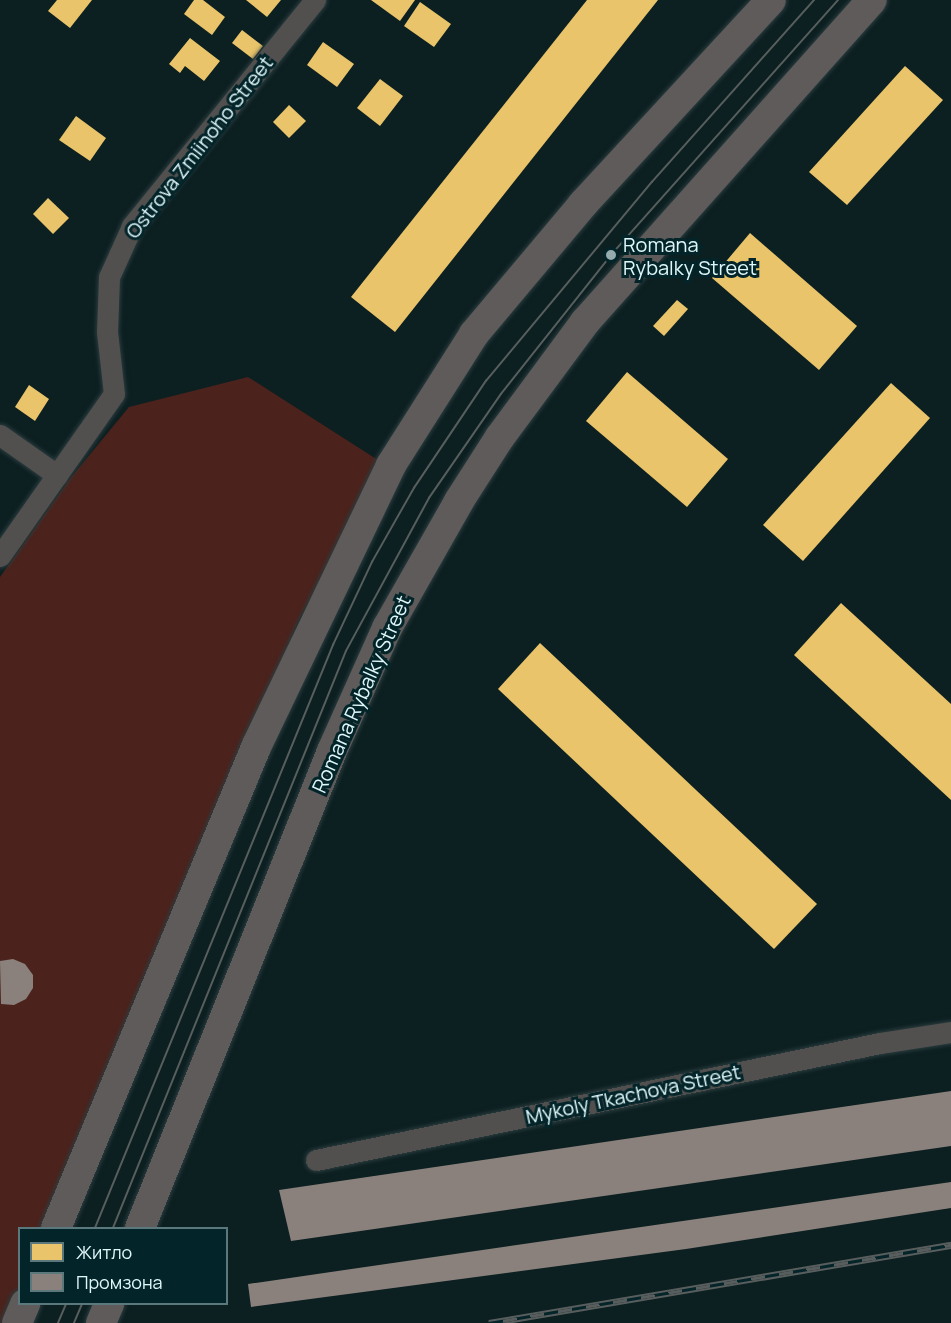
<!DOCTYPE html>
<html>
<head>
<meta charset="utf-8">
<style>
  body { margin:0 }
  #map { position:relative; width:951px; height:1323px; overflow:hidden; background:#0c1f21; font-family:Manrope,sans-serif }
  div>[style] { position:absolute }
  .green>* { inset:0; background:#4c221c }
  .homes>* { inset:0; background:#e9c46a }
  .industry>* { inset:0; background:#8a817c }
  .roads { filter:drop-shadow(0 0 2px #2b3c3e) drop-shadow(0 0 2px #2b3c3e) }
  .street>* { height:21px; margin:-10.5px; padding:0 10.5px; transform-origin:10.5px; border-radius:10.5px; background:#52504f }
  .secondary>* { height:30px; margin:-15px; padding:0 15px; transform-origin:15px; border-radius:15px; background:#5e5b5a }
  .tram>* { height:1.5px; margin:-0.75px; padding:0 0.75px; transform-origin:0.75px; border-radius:0.75px; background:#575e5d }
  .rail>* { height:7px; margin-top:-3.5px; transform-origin:0; background:repeating-linear-gradient(90deg,#03252a 0 14px,#575e5d 0 28px); box-sizing:border-box; border-block:2px solid #575e5d }
  .dots>* { width:16px; height:16px; translate:-50% -50%; box-sizing:border-box; border:3px solid #03252a; border-radius:50% }
  span { translate:-50% -50%; white-space:nowrap; text-align:center; line-height:1.15; -webkit-text-stroke:6px #03252a; paint-order:stroke }
  .street-label { font-size:20px; color:#e0f7fa }
  .poi-label { font-size:20px; color:#e0f7fa }
  .left { translate:0 -50%; text-align:left }
  .legend { position:absolute; left:18px; top:1227px; width:210px; height:78px; box-sizing:border-box; background:#03252a; border:2px solid #5b797d; margin:0; padding:8px 10px; list-style:none; font-size:18px; color:#e0f7fa }
  .legend li { display:flex; align-items:center; gap:12px; height:30px }
  .legend b { width:30px; border:2px solid #5b797d }
</style>
</head>
<body>
<div id="map">
  <div class="green">
    <i style="clip-path:polygon(248px 377px,381px 462px,298px 622px,44px 1228px,20px 1228px,19px 1287px,4px 1323px,0 1323px,0 577px,68px 481px,129px 407px)"></i>
  </div>
  <div class="homes">
    <i style="clip-path:polygon(57px 0,92px 0,70px 28px,48px 11px)"></i>
    <i style="clip-path:polygon(194px 0,203px 0,225px 17px,212px 35px,184px 14px)"></i>
    <i style="clip-path:polygon(246px 0,281px 0,267px 17px)"></i>
    <i style="clip-path:polygon(371px 0,415px 0,400px 21px)"></i>
    <i style="clip-path:polygon(587px 0,658px 0,395px 332px,351px 297px)"></i>
    <i style="clip-path:polygon(420px 2px,451px 24px,434px 47px,404px 26px)"></i>
    <i style="clip-path:polygon(242px 30px,263px 46px,253px 59px,232px 43px)"></i>
    <i style="clip-path:polygon(190px 38px,220px 61px,204px 81px,185px 66px,180px 73px,169px 64px)"></i>
    <i style="clip-path:polygon(323px 42px,354px 64px,337px 87px,307px 65px)"></i>
    <i style="clip-path:polygon(905px 66px,943px 100px,847px 205px,809px 172px)"></i>
    <i style="clip-path:polygon(380px 79px,403px 96px,380px 126px,357px 108px)"></i>
    <i style="clip-path:polygon(289px 105px,306px 121px,289px 138px,273px 122px)"></i>
    <i style="clip-path:polygon(76px 116px,106px 138px,90px 161px,59px 140px)"></i>
    <i style="clip-path:polygon(48px 198px,69px 218px,53px 234px,33px 214px)"></i>
    <i style="clip-path:polygon(750px 233px,857px 326px,819px 370px,712px 278px)"></i>
    <i style="clip-path:polygon(677px 300px,688px 309px,664px 336px,653px 326px)"></i>
    <i style="clip-path:polygon(627px 372px,728px 459px,687px 507px,586px 421px)"></i>
    <i style="clip-path:polygon(891px 383px,930px 418px,803px 561px,763px 525px)"></i>
    <i style="clip-path:polygon(29px 385px,49px 399px,35px 421px,15px 407px)"></i>
    <i style="clip-path:polygon(841px 603px,951px 704px,951px 800px,794px 655px)"></i>
    <i style="clip-path:polygon(540px 643px,817px 904px,774px 949px,498px 689px)"></i>
  </div>
  <div class="industry">
    <i style="clip-path:polygon(13px 959px,25px 964px,33px 975px,33px 988px,26px 999px,14px 1005px,1px 1004px,0 961px)"></i>
    <i style="clip-path:polygon(951px 1091px,951px 1146px,291px 1241px,279px 1190px)"></i>
    <i style="clip-path:polygon(951px 1182px,951px 1208px,686px 1249px,251px 1307px,248px 1284px)"></i>
  </div>
  <div class="roads">
    <div class="street">
      <i style="left:0;top:435px;width:70px;rotate:35.1deg"></i>
      <i style="left:0;top:556px;width:198px;rotate:-54.9deg"></i>
      <i style="left:114px;top:394px;width:62px;rotate:-96.4deg"></i>
      <i style="left:107px;top:332px;width:55px;rotate:-87.9deg"></i>
      <i style="left:109px;top:277px;width:56px;rotate:-65.7deg"></i>
      <i style="left:132px;top:226px;width:291px;rotate:-51deg"></i>
      <i style="left:316px;top:1160px;width:576px;rotate:-11.72deg"></i>
      <i style="left:880px;top:1043px;width:72px;rotate:-8.8deg"></i>
    </div>
    <div class="secondary">
      <i style="left:56px;top:1228px;width:523px;rotate:-67.41deg"></i>
      <i style="left:257px;top:745px;width:310px;rotate:-64.4deg"></i>
      <i style="left:391px;top:465px;width:155px;rotate:-57.6deg"></i>
      <i style="left:474px;top:334px;width:170px;rotate:-50deg"></i>
      <i style="left:583px;top:204px;width:277px;rotate:-47.3deg"></i>
      <i style="left:140px;top:1228px;width:514px;rotate:-68.07deg"></i>
      <i style="left:332px;top:751px;width:135px;rotate:-65.9deg"></i>
      <i style="left:387px;top:628px;width:146px;rotate:-60.4deg"></i>
      <i style="left:459px;top:501px;width:76px;rotate:-57.4deg"></i>
      <i style="left:500px;top:437px;width:143px;rotate:-53.5deg"></i>
      <i style="left:585px;top:322px;width:431px;rotate:-48.3deg"></i>
      <i style="left:17px;top:1323px;width:21px;rotate:-67deg"></i>
      <i style="left:101px;top:1323px;width:21px;rotate:-67deg"></i>
    </div>
  </div>
  <div class="tram">
    <i style="left:95px;top:1228px;width:630px;rotate:-67.79deg"></i>
    <i style="left:333px;top:645px;width:92px;rotate:-64.8deg"></i>
    <i style="left:372px;top:562px;width:85px;rotate:-60.4deg"></i>
    <i style="left:414px;top:488px;width:129px;rotate:-56.1deg"></i>
    <i style="left:486px;top:381px;width:259px;rotate:-50.2deg"></i>
    <i style="left:652px;top:182px;width:244px;rotate:-48.3deg"></i>
    <i style="left:113px;top:1228px;width:622px;rotate:-68.01deg"></i>
    <i style="left:346px;top:651px;width:174px;rotate:-61.5deg"></i>
    <i style="left:429px;top:498px;width:126px;rotate:-55.3deg"></i>
    <i style="left:501px;top:394px;width:177px;rotate:-51.6deg"></i>
    <i style="left:611px;top:255px;width:341px;rotate:-48.3deg"></i>
    <i style="left:58px;top:1323px;width:21px;rotate:-67deg"></i>
    <i style="left:74px;top:1323px;width:21px;rotate:-67deg"></i>
  </div>
  <div class="rail">
    <i style="left:489px;top:1323px;width:469px;rotate:-9.6deg"></i>
  </div>
  <div class="dots">
    <i style="left:611px;top:255px;background:#96abae"></i>
  </div>
  <div class="street-label">
    <span style="left:199px;top:147px;rotate:-52deg">Ostrova Zmiinoho Street</span>
    <span style="left:361px;top:694px;rotate:-66deg">Romana Rybalky Street</span>
    <span style="left:633px;top:1094px;rotate:-12deg">Mykoly Tkachova Street</span>
  </div>
  <div class="poi-label">
    <span class="left" style="left:623px;top:256px">Romana<br>Rybalky Street</span>
  </div>
  <ul class="legend">
  <li><b style="height:16px;background:#e9c46a"></b>Житло</li>
  <li><b style="height:16px;background:#8a817c"></b>Промзона</li>
  </ul>
</div>
</body>
</html>
